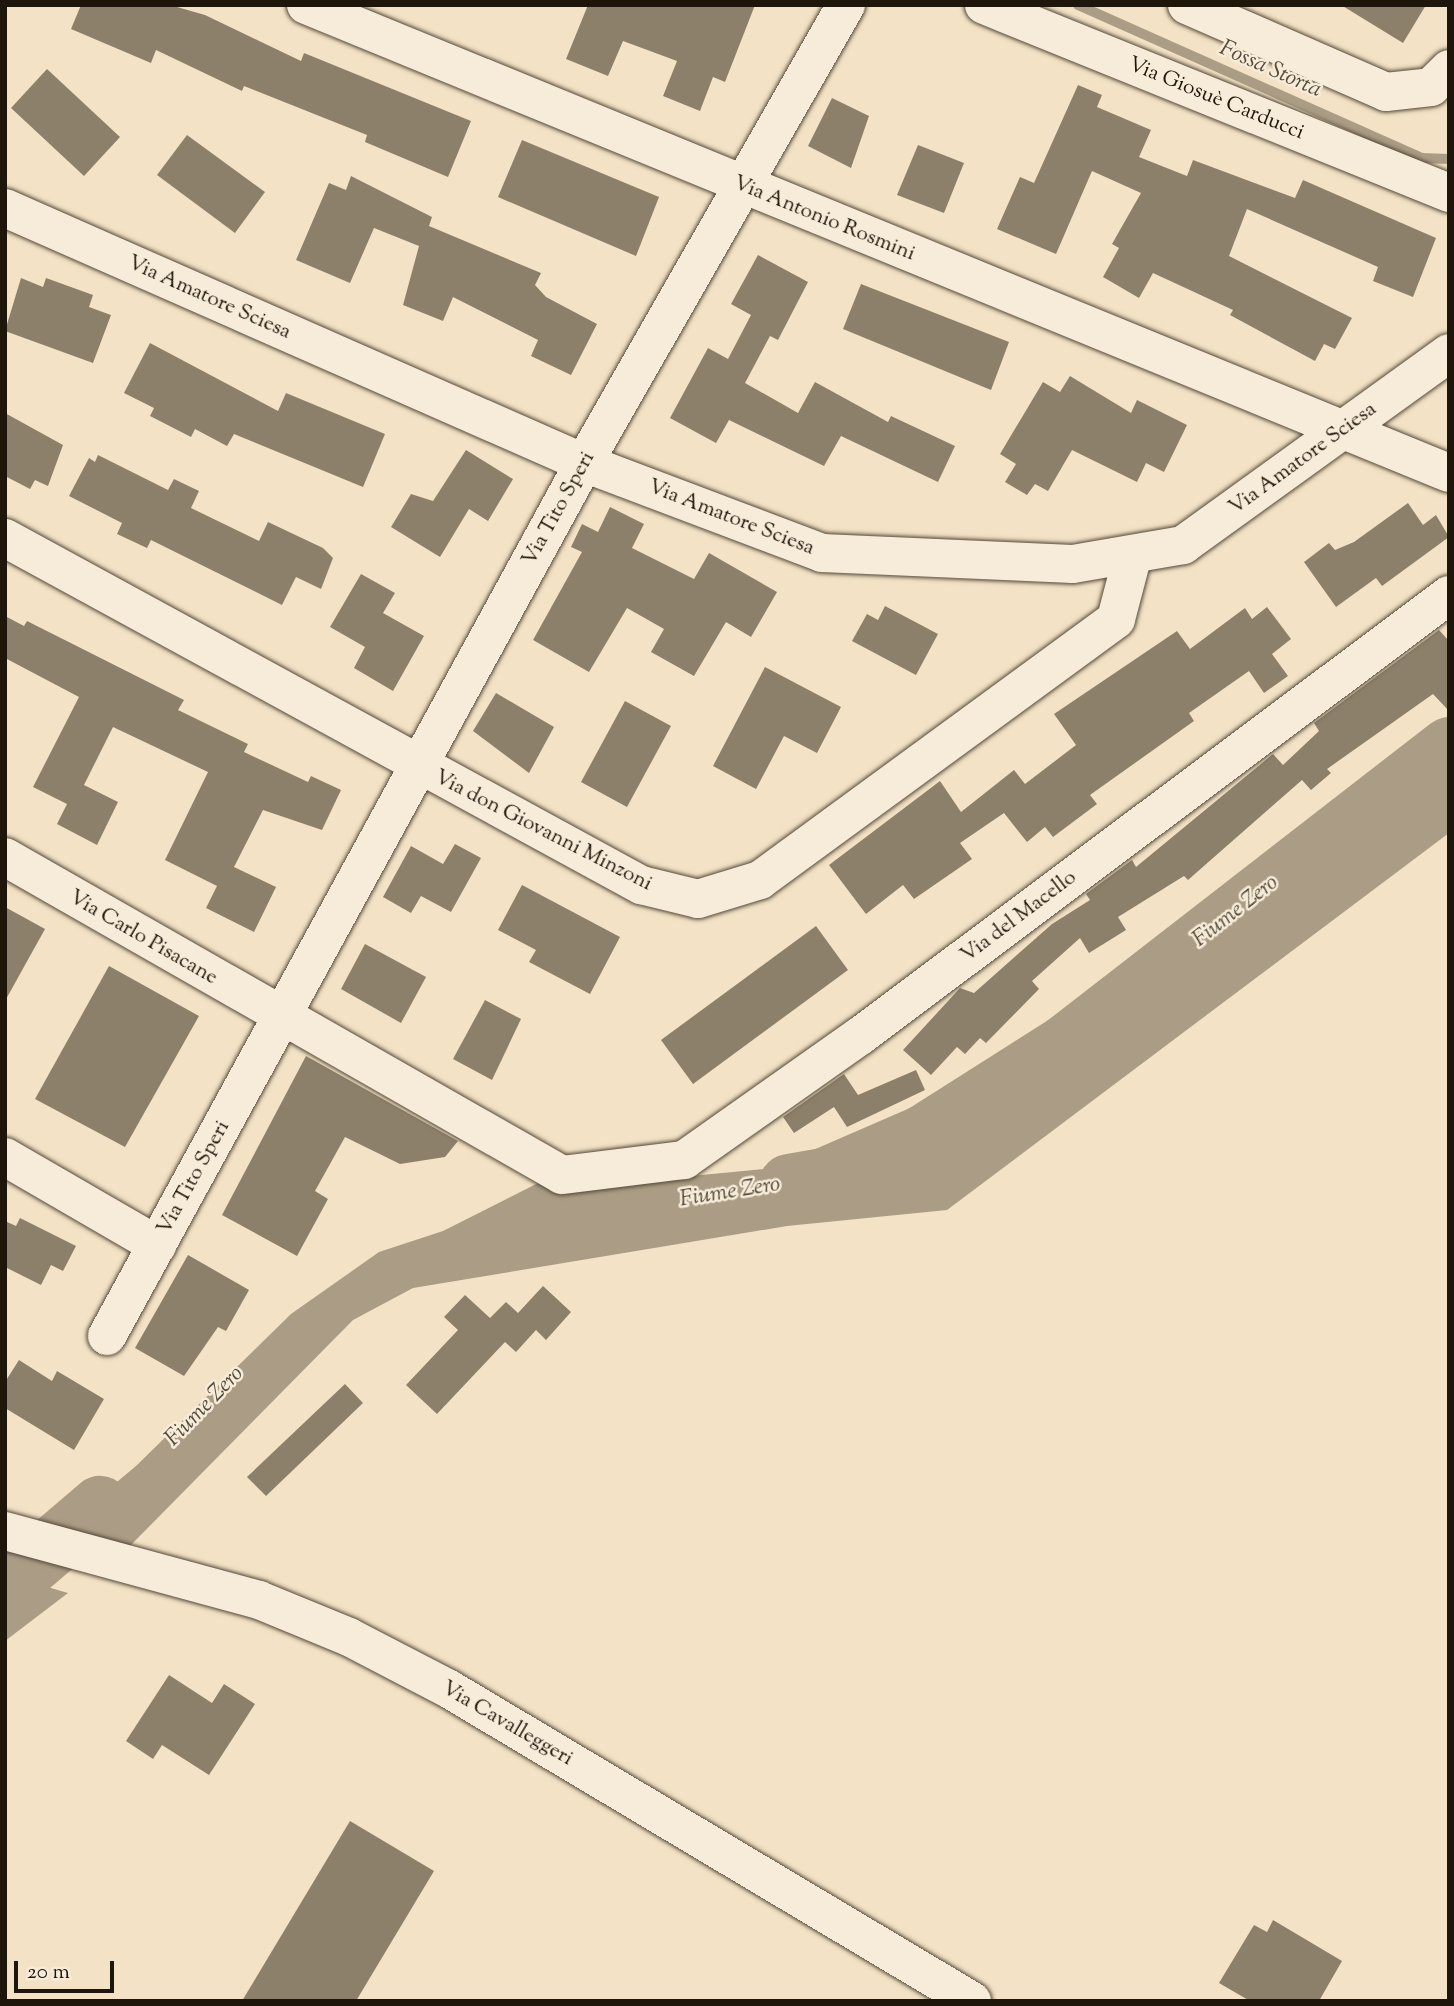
<!DOCTYPE html>
<html>
<head>
<meta charset="utf-8">
<style>
  body { margin:0 }
  #map { position:relative; width:1454px; height:2006px; overflow:hidden; background:#f3e2c5; font-family:"Sorts Mill Goudy",serif }
  div>[style] { position:absolute }
  .water>* { inset:0; background:#ab9d85 }
  .stream>* { height:10px; margin:-5px; padding:0 5px; transform-origin:5px; border-radius:5px; background:#ab9d85 }
  .river>* { height:60px; margin:-30px; padding:0 30px; transform-origin:30px; border-radius:30px; background:#ab9d85 }
  .building>* { inset:0; background:#8d806b }
  .roads { filter:drop-shadow(0 0 2px #534939) drop-shadow(0 0 2px #534939) }
  .minor>* { height:38px; margin:-19px; padding:0 19px; transform-origin:19px; border-radius:19px; background:#f7ecd9 }
  span { translate:-50% -50%; white-space:nowrap; text-align:center; line-height:1.15; -webkit-text-stroke:5px #f7ecd9; paint-order:stroke }
  .street-label { font-size:21px; color:#1e160a }
  .water-label { font-size:23px; color:#564c3b; font-style:italic }
  .frame { position:absolute; inset:0; border:7px solid #1e160a; pointer-events:none }
  .scale { position:absolute; left:14px; top:1961px; width:100px; height:32px; box-sizing:border-box; border:4px solid #1e160a; border-top:0; padding-left:9px; font-size:21px; line-height:24px; white-space:nowrap; color:#1e160a; -webkit-text-stroke:5px #f7ecd9; paint-order:stroke }
</style>
</head>
<body>
<div id="map">
  <div class="water">
    <i style="clip-path:polygon(1449px 756px,1449px 833px,947px 1210px,787px 1226px,413px 1288px,353px 1320px,124px 1552px,61px 1529px,136px 1466px,291px 1314px,379px 1252px,443px 1231px,544px 1180px,598px 1185px,911px 1155px)"></i>
    <i style="clip-path:polygon(10px 1576px,68px 1593px,5px 1641px,5px 1579px)"></i>
  </div>
  <div class="stream">
    <i style="left:1078px;top:5px;width:376px;rotate:24deg"></i>
    <i style="left:1421px;top:158px;width:28px;rotate:2deg"></i>
  </div>
  <div class="river">
    <i style="left:789px;top:1184px;width:36px;rotate:-10deg"></i>
    <i style="left:824px;top:1178px;width:108px;rotate:-23.5deg"></i>
    <i style="left:923px;top:1135px;width:168px;rotate:-32.4deg"></i>
    <i style="left:1065px;top:1045px;width:486px;rotate:-37.8deg"></i>
    <i style="left:5px;top:1587px;width:125px;rotate:-40.5deg"></i>
  </div>
  <div class="building">
    <i style="clip-path:polygon(81px 5px,170px 5px,205px 15px,301px 61px,304px 53px,471px 121px,448px 177px,365px 142px,367px 135px,244px 86px,242px 91px,156px 50px,151px 63px,71px 29px)"></i>
    <i style="clip-path:polygon(588px 5px,755px 5px,725px 82px,713px 77px,700px 111px,663px 96px,677px 61px,623px 41px,608px 76px,566px 59px)"></i>
    <i style="clip-path:polygon(1341px 5px,1426px 5px,1403px 43px)"></i>
    <i style="clip-path:polygon(47px 69px,120px 137px,84px 176px,11px 108px)"></i>
    <i style="clip-path:polygon(1078px 85px,1102px 95px,1097px 107px,1151px 130px,1139px 157px,1187px 176px,1193px 160px,1295px 198px,1303px 180px,1436px 238px,1413px 297px,1373px 281px,1378px 267px,1247px 209px,1229px 256px,1352px 318px,1335px 349px,1324px 344px,1315px 361px,1230px 315px,1233px 310px,1153px 273px,1139px 298px,1103px 277px,1119px 248px,1112px 244px,1141px 193px,1092px 171px,1056px 254px,997px 229px,1020px 177px,1034px 183px)"></i>
    <i style="clip-path:polygon(832px 98px,869px 116px,851px 168px,808px 146px)"></i>
    <i style="clip-path:polygon(187px 135px,265px 192px,235px 233px,157px 175px)"></i>
    <i style="clip-path:polygon(522px 140px,659px 197px,636px 256px,498px 197px)"></i>
    <i style="clip-path:polygon(918px 145px,964px 163px,944px 213px,897px 195px)"></i>
    <i style="clip-path:polygon(351px 176px,432px 217px,429px 226px,541px 273px,535px 285px,546px 297px,597px 324px,571px 375px,531px 356px,538px 340px,453px 297px,443px 321px,403px 305px,419px 246px,374px 228px,350px 283px,296px 260px,329px 183px,346px 190px)"></i>
    <i style="clip-path:polygon(758px 255px,808px 282px,778px 340px,770px 336px,745px 383px,798px 413px,815px 382px,888px 422px,891px 416px,955px 446px,938px 482px,841px 436px,824px 466px,729px 420px,716px 443px,670px 418px,708px 348px,728px 359px,751px 315px,731px 304px)"></i>
    <i style="clip-path:polygon(21px 278px,43px 287px,46px 278px,93px 295px,89px 307px,111px 315px,93px 363px,5px 331px)"></i>
    <i style="clip-path:polygon(861px 284px,1009px 342px,991px 390px,843px 329px)"></i>
    <i style="clip-path:polygon(150px 343px,278px 411px,286px 393px,385px 434px,363px 487px,234px 434px,227px 446px,195px 429px,191px 437px,150px 416px,154px 408px,124px 393px)"></i>
    <i style="clip-path:polygon(1070px 376px,1131px 413px,1137px 400px,1187px 425px,1164px 472px,1146px 463px,1137px 482px,1072px 450px,1048px 491px,1035px 484px,1027px 495px,1005px 482px,1016px 464px,1000px 454px,1043px 382px,1060px 392px)"></i>
    <i style="clip-path:polygon(5px 413px,63px 445px,48px 486px,35px 480px,30px 489px,5px 476px)"></i>
    <i style="clip-path:polygon(466px 450px,513px 479px,488px 521px,469px 509px,440px 557px,391px 527px,411px 494px,433px 501px)"></i>
    <i style="clip-path:polygon(98px 455px,168px 490px,174px 479px,199px 491px,191px 508px,259px 541px,268px 522px,323px 548px,333px 558px,321px 589px,296px 577px,282px 605px,151px 540px,147px 548px,117px 534px,122px 523px,69px 496px,89px 458px,95px 462px)"></i>
    <i style="clip-path:polygon(1408px 503px,1423px 525px,1436px 515px,1449px 537px,1382px 586px,1376px 578px,1336px 607px,1304px 562px,1329px 543px,1335px 550px,1354px 542px)"></i>
    <i style="clip-path:polygon(610px 507px,644px 524px,632px 548px,694px 579px,709px 553px,777px 592px,751px 637px,726px 622px,694px 676px,651px 652px,664px 629px,627px 608px,589px 672px,533px 640px,582px 552px,571px 547px,582px 524px,598px 532px)"></i>
    <i style="clip-path:polygon(361px 574px,395px 593px,383px 613px,424px 636px,393px 691px,354px 668px,365px 647px,330px 627px)"></i>
    <i style="clip-path:polygon(885px 606px,938px 634px,916px 675px,852px 641px,867px 614px,878px 620px)"></i>
    <i style="clip-path:polygon(1267px 607px,1291px 639px,1272px 654px,1288px 676px,1264px 693px,1249px 671px,1189px 713px,1194px 721px,1090px 795px,1097px 804px,1053px 837px,1045px 827px,1027px 842px,1004px 813px,960px 843px,972px 859px,914px 899px,903px 885px,866px 914px,829px 865px,940px 781px,961px 812px,1014px 770px,1025px 784px,1076px 745px,1054px 714px,1177px 631px,1190px 649px,1245px 608px,1252px 619px)"></i>
    <i style="clip-path:polygon(5px 616px,24px 626px,27px 621px,184px 700px,178px 710px,248px 744px,244px 752px,308px 782px,311px 776px,341px 790px,322px 830px,263px 810px,234px 867px,276px 887px,254px 932px,206px 908px,217px 886px,165px 860px,208px 772px,113px 727px,84px 785px,118px 802px,97px 845px,57px 824px,67px 804px,33px 787px,79px 697px,5px 658px)"></i>
    <i style="clip-path:polygon(1439px 630px,1449px 641px,1449px 711px,1433px 694px,1327px 769px,1331px 773px,1311px 790px,1302px 780px,1188px 880px,1184px 876px,1118px 917px,1126px 930px,1089px 953px,1080px 938px,1032px 981px,1039px 989px,986px 1043px,980px 1038px,965px 1054px,957px 1047px,931px 1075px,903px 1050px,960px 988px,974px 993px,1052px 924px,1090px 900px,1086px 894px,1132px 860px,1136px 867px,1273px 754px,1283px 765px,1319px 731px,1314px 723px)"></i>
    <i style="clip-path:polygon(765px 667px,841px 707px,817px 753px,784px 736px,756px 789px,713px 766px)"></i>
    <i style="clip-path:polygon(496px 693px,554px 727px,529px 773px,473px 731px)"></i>
    <i style="clip-path:polygon(625px 701px,671px 726px,627px 807px,581px 782px)"></i>
    <i style="clip-path:polygon(455px 844px,481px 858px,451px 912px,421px 896px,411px 913px,383px 897px,411px 846px,443px 864px)"></i>
    <i style="clip-path:polygon(522px 885px,620px 937px,590px 994px,529px 962px,536px 950px,498px 930px)"></i>
    <i style="clip-path:polygon(5px 907px,45px 929px,5px 1001px)"></i>
    <i style="clip-path:polygon(816px 926px,848px 970px,693px 1084px,661px 1040px)"></i>
    <i style="clip-path:polygon(365px 944px,426px 977px,401px 1023px,341px 989px)"></i>
    <i style="clip-path:polygon(109px 966px,199px 1016px,125px 1147px,35px 1099px)"></i>
    <i style="clip-path:polygon(485px 1000px,521px 1019px,492px 1080px,453px 1059px)"></i>
    <i style="clip-path:polygon(306px 1056px,458px 1141px,445px 1157px,400px 1164px,345px 1137px,315px 1191px,328px 1199px,297px 1256px,222px 1215px)"></i>
    <i style="clip-path:polygon(916px 1070px,925px 1090px,847px 1127px,834px 1107px,794px 1133px,783px 1117px,844px 1074px,858px 1095px)"></i>
    <i style="clip-path:polygon(20px 1218px,76px 1246px,63px 1271px,51px 1265px,41px 1285px,5px 1267px,5px 1221px,16px 1226px)"></i>
    <i style="clip-path:polygon(188px 1255px,249px 1290px,226px 1331px,218px 1327px,184px 1376px,135px 1348px)"></i>
    <i style="clip-path:polygon(543px 1286px,571px 1312px,546px 1340px,536px 1330px,516px 1352px,505px 1342px,437px 1414px,406px 1385px,458px 1330px,444px 1317px,465px 1295px,490px 1318px,506px 1302px,518px 1313px)"></i>
    <i style="clip-path:polygon(19px 1360px,52px 1381px,57px 1371px,104px 1399px,74px 1450px,5px 1408px,5px 1382px)"></i>
    <i style="clip-path:polygon(345px 1384px,363px 1403px,266px 1496px,247px 1477px)"></i>
    <i style="clip-path:polygon(169px 1675px,212px 1703px,224px 1684px,255px 1704px,209px 1775px,162px 1745px,153px 1759px,126px 1741px)"></i>
    <i style="clip-path:polygon(350px 1821px,434px 1871px,356px 2001px,242px 2001px)"></i>
    <i style="clip-path:polygon(1273px 1920px,1342px 1961px,1319px 2001px,1250px 2001px,1219px 1983px,1254px 1925px,1267px 1932px)"></i>
  </div>
  <div class="roads">
    <div class="minor">
      <i style="left:306px;top:5px;width:1235px;rotate:22.27deg"></i>
      <i style="left:984px;top:5px;width:502px;rotate:22.01deg"></i>
      <i style="left:1187px;top:5px;width:217px;rotate:23.6deg"></i>
      <i style="left:1386px;top:92px;width:45px;rotate:-6.3deg"></i>
      <i style="left:1431px;top:87px;width:25px;rotate:-45deg"></i>
      <i style="left:5px;top:208px;width:633px;rotate:23.77deg"></i>
      <i style="left:584px;top:463px;width:254px;rotate:20.7deg"></i>
      <i style="left:822px;top:553px;width:251px;rotate:2.5deg"></i>
      <i style="left:1073px;top:564px;width:112px;rotate:-9.8deg"></i>
      <i style="left:1183px;top:545px;width:328px;rotate:-35.8deg"></i>
      <i style="left:5px;top:538px;width:725px;rotate:28.62deg"></i>
      <i style="left:641px;top:885px;width:59px;rotate:13.8deg"></i>
      <i style="left:698px;top:899px;width:65px;rotate:-17deg"></i>
      <i style="left:760px;top:880px;width:441px;rotate:-36.2deg"></i>
      <i style="left:1116px;top:619px;width:63px;rotate:-75.3deg"></i>
      <i style="left:5px;top:857px;width:641px;rotate:29.72deg"></i>
      <i style="left:562px;top:1175px;width:123px;rotate:-7deg"></i>
      <i style="left:684px;top:1160px;width:215px;rotate:-35.2deg"></i>
      <i style="left:860px;top:1036px;width:736px;rotate:-36.82deg"></i>
      <i style="left:5px;top:1157px;width:176px;rotate:30.1deg"></i>
      <i style="left:107px;top:1336px;width:995px;rotate:-61.35deg"></i>
      <i style="left:584px;top:463px;width:528px;rotate:-60.23deg"></i>
      <i style="left:5px;top:1531px;width:263px;rotate:15.2deg"></i>
      <i style="left:259px;top:1600px;width:97px;rotate:22.3deg"></i>
      <i style="left:349px;top:1637px;width:113px;rotate:27.5deg"></i>
      <i style="left:449px;top:1689px;width:609px;rotate:30.82deg"></i>
    </div>
  </div>
  <div class="street-label">
    <span style="left:1216px;top:99px;rotate:22deg">Via Giosuè Carducci</span>
    <span style="left:824px;top:219px;rotate:22deg">Via Antonio Rosmini</span>
    <span style="left:209px;top:298px;rotate:24deg">Via Amatore Sciesa</span>
    <span style="left:1303px;top:459px;rotate:-36deg">Via Amatore Sciesa</span>
    <span style="left:559px;top:509px;rotate:-61deg">Via Tito Speri</span>
    <span style="left:731px;top:518px;rotate:21deg">Via Amatore Sciesa</span>
    <span style="left:543px;top:831px;rotate:27deg">Via don Giovanni Minzoni</span>
    <span style="left:1019px;top:917px;rotate:-37deg">Via del Macello</span>
    <span style="left:143px;top:938px;rotate:30deg">Via Carlo Pisacane</span>
    <span style="left:194px;top:1178px;rotate:-61deg">Via Tito Speri</span>
    <span style="left:507px;top:1724px;rotate:30deg">Via Cavalleggeri</span>
  </div>
  <div class="water-label">
    <span style="left:1270px;top:70px;rotate:24deg">Fossa Storta</span>
    <span style="left:1236px;top:912px;rotate:-38deg">Fiume Zero</span>
    <span style="left:730px;top:1193px;rotate:-9deg">Fiume Zero</span>
    <span style="left:205px;top:1407px;rotate:-46deg">Fiume Zero</span>
  </div>
  <div class="frame"></div>
  <div class="scale">20 m</div>
</div>
</body>
</html>
